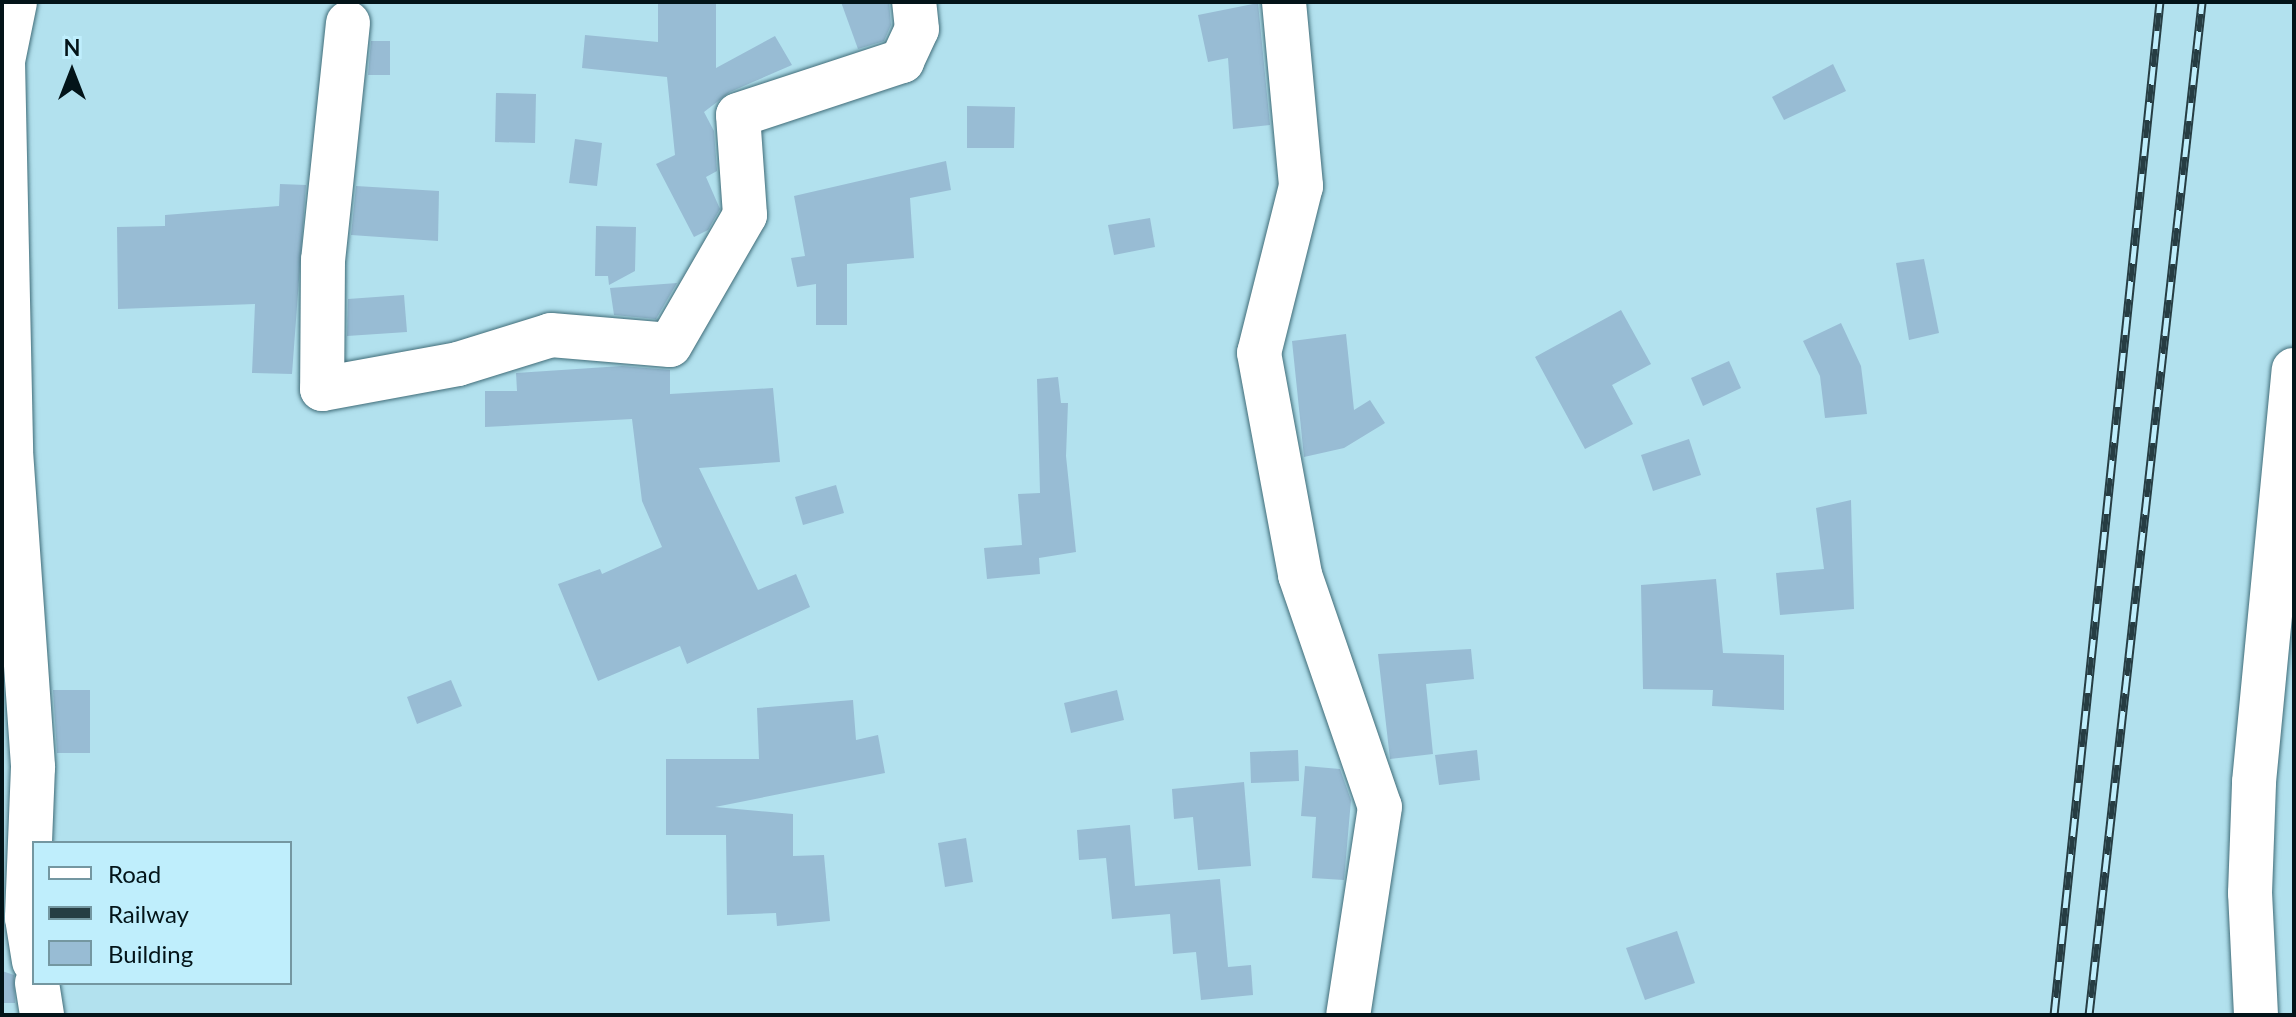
<!DOCTYPE html>
<html>
<head>
<meta charset="utf-8">
<style>
  body { margin:0 }
  #map { position:relative; width:2296px; height:1017px; overflow:hidden; background:#b2e1ee; font-family:Lato,sans-serif }
  div>[style] { position:absolute }
  .building>* { inset:0; background:#98bcd4 }
  .roads { filter:drop-shadow(0 0 2px #406c78) drop-shadow(0 0 2px #406c78) }
  .minor>* { height:44px; margin:-22px; padding:0 22px; transform-origin:22px; border-radius:22px; background:#fff }
  .rail>* { height:9px; margin-top:-4.5px; transform-origin:0; background:repeating-linear-gradient(90deg,#bfeefc 0 18px,#263d43 0 36px); box-sizing:border-box; border-block:2px solid #263d43 }
  span { translate:-50% -50%; white-space:nowrap; text-align:center; line-height:1.15; -webkit-text-stroke:7px #bfeefc; paint-order:stroke }
  .frame { position:absolute; inset:0; border:4px solid #031419; pointer-events:none }
  .legend { position:absolute; left:32px; top:841px; width:260px; height:144px; box-sizing:border-box; background:#bfeefc; border:2px solid #7497a1; margin:0; padding:10px 14px; list-style:none; font-size:24px; color:#031419 }
  .legend li { display:flex; align-items:center; gap:16px; height:40px }
  .legend b { width:40px; border:2px solid #7497a1 }
  .north { position:absolute; left:32px; top:32px; width:80px; height:80px; -webkit-text-stroke:6px #bfeefc; paint-order:stroke; rotate:0deg; font-size:22px; font-weight:700; line-height:32px; text-align:center; color:#031419 }
  .north::after { content:''; display:block; margin:auto; width:28px; height:36px; background:#031419; clip-path:polygon(50% 0,100% 100%,50% 72%,0 100%) }
</style>
</head>
<body>
<div id="map">
  <div class="building">
    <i style="clip-path:polygon(658px 2px,716px 2px,716px 68px,775px 36px,792px 65px,730px 92px,704px 112px,714px 131px,717px 171px,706px 177px,720px 209px,708px 230px,694px 237px,656px 164px,675px 155px,667px 77px,582px 68px,585px 35px,658px 42px)"></i>
    <i style="clip-path:polygon(841px 2px,889px 2px,891px 25px,884px 41px,858px 49px)"></i>
    <i style="clip-path:polygon(1258px 3px,1270px 125px,1233px 129px,1228px 58px,1208px 62px,1198px 15px)"></i>
    <i style="clip-path:polygon(371px 41px,390px 41px,390px 75px,368px 75px)"></i>
    <i style="clip-path:polygon(1833px 64px,1846px 91px,1784px 120px,1772px 97px)"></i>
    <i style="clip-path:polygon(496px 93px,536px 94px,535px 143px,495px 142px)"></i>
    <i style="clip-path:polygon(967px 106px,1015px 107px,1014px 148px,967px 148px)"></i>
    <i style="clip-path:polygon(575px 139px,602px 143px,597px 186px,569px 183px)"></i>
    <i style="clip-path:polygon(946px 161px,951px 190px,910px 198px,914px 258px,847px 264px,847px 325px,816px 325px,816px 284px,797px 287px,791px 258px,805px 256px,794px 196px)"></i>
    <i style="clip-path:polygon(280px 184px,306px 185px,292px 374px,252px 373px,255px 304px,118px 309px,117px 227px,165px 226px,165px 215px,279px 206px)"></i>
    <i style="clip-path:polygon(356px 186px,439px 191px,438px 241px,351px 235px)"></i>
    <i style="clip-path:polygon(1150px 218px,1155px 247px,1114px 255px,1108px 225px)"></i>
    <i style="clip-path:polygon(596px 226px,636px 227px,635px 271px,609px 285px,608px 276px,595px 276px)"></i>
    <i style="clip-path:polygon(1924px 259px,1939px 333px,1909px 340px,1896px 263px)"></i>
    <i style="clip-path:polygon(677px 283px,656px 319px,614px 315px,610px 288px)"></i>
    <i style="clip-path:polygon(404px 295px,407px 332px,347px 336px,348px 299px)"></i>
    <i style="clip-path:polygon(1621px 310px,1651px 364px,1612px 385px,1633px 424px,1585px 449px,1535px 357px)"></i>
    <i style="clip-path:polygon(1841px 323px,1861px 366px,1867px 414px,1825px 418px,1820px 376px,1803px 341px)"></i>
    <i style="clip-path:polygon(1346px 334px,1354px 410px,1370px 400px,1385px 423px,1344px 448px,1304px 457px,1292px 341px)"></i>
    <i style="clip-path:polygon(1729px 361px,1741px 388px,1703px 406px,1691px 378px)"></i>
    <i style="clip-path:polygon(622px 366px,670px 370px,670px 394px,773px 388px,780px 462px,699px 468px,758px 590px,796px 574px,810px 607px,687px 664px,680px 646px,598px 681px,558px 584px,600px 569px,602px 574px,662px 547px,642px 501px,632px 419px,485px 427px,485px 391px,517px 391px,516px 373px)"></i>
    <i style="clip-path:polygon(1058px 377px,1061px 403px,1068px 403px,1066px 456px,1076px 552px,1039px 558px,1040px 574px,987px 579px,984px 548px,1022px 545px,1018px 494px,1040px 493px,1037px 379px)"></i>
    <i style="clip-path:polygon(1689px 439px,1701px 475px,1653px 491px,1641px 455px)"></i>
    <i style="clip-path:polygon(836px 485px,844px 513px,803px 525px,795px 497px)"></i>
    <i style="clip-path:polygon(1851px 500px,1854px 609px,1780px 615px,1776px 573px,1824px 569px,1816px 508px)"></i>
    <i style="clip-path:polygon(1716px 579px,1723px 653px,1784px 655px,1784px 710px,1712px 706px,1713px 690px,1643px 689px,1641px 585px)"></i>
    <i style="clip-path:polygon(1471px 649px,1474px 679px,1426px 684px,1433px 754px,1390px 759px,1378px 654px)"></i>
    <i style="clip-path:polygon(451px 680px,462px 706px,417px 724px,407px 697px)"></i>
    <i style="clip-path:polygon(53px 690px,90px 690px,90px 753px,57px 753px)"></i>
    <i style="clip-path:polygon(1117px 690px,1124px 720px,1071px 733px,1064px 703px)"></i>
    <i style="clip-path:polygon(853px 700px,856px 740px,878px 735px,885px 773px,715px 807px,793px 814px,793px 856px,824px 855px,830px 921px,777px 926px,776px 913px,727px 915px,726px 835px,666px 835px,666px 759px,759px 759px,757px 708px)"></i>
    <i style="clip-path:polygon(1298px 750px,1299px 781px,1251px 783px,1250px 752px)"></i>
    <i style="clip-path:polygon(1477px 750px,1480px 780px,1439px 785px,1435px 755px)"></i>
    <i style="clip-path:polygon(1305px 766px,1340px 769px,1351px 800px,1344px 880px,1312px 878px,1316px 817px,1301px 816px)"></i>
    <i style="clip-path:polygon(1244px 782px,1251px 866px,1198px 870px,1193px 817px,1174px 819px,1172px 789px)"></i>
    <i style="clip-path:polygon(1130px 825px,1135px 886px,1220px 879px,1228px 967px,1251px 965px,1253px 995px,1201px 1000px,1196px 952px,1173px 954px,1170px 914px,1112px 919px,1106px 858px,1079px 860px,1077px 830px)"></i>
    <i style="clip-path:polygon(966px 838px,973px 882px,945px 887px,938px 843px)"></i>
    <i style="clip-path:polygon(1677px 931px,1695px 983px,1645px 1000px,1626px 948px)"></i>
    <i style="clip-path:polygon(2px 971px,14px 975px,15px 1003px,2px 1003px)"></i>
  </div>
  <div class="roads">
    <div class="minor">
      <i style="left:15px;top:2px;width:60px;rotate:101.5deg"></i>
      <i style="left:3px;top:61px;width:390px;rotate:88.8deg"></i>
      <i style="left:11px;top:451px;width:317px;rotate:86deg"></i>
      <i style="left:33px;top:767px;width:151px;rotate:92.3deg"></i>
      <i style="left:27px;top:918px;width:44px;rotate:80.8deg"></i>
      <i style="left:1284px;top:2px;width:185px;rotate:84.7deg"></i>
      <i style="left:1301px;top:186px;width:172px;rotate:104.1deg"></i>
      <i style="left:1259px;top:353px;width:226px;rotate:79.5deg"></i>
      <i style="left:1300px;top:575px;width:245px;rotate:71deg"></i>
      <i style="left:1380px;top:807px;width:210px;rotate:98.7deg"></i>
      <i style="left:348px;top:23px;width:238px;rotate:96deg"></i>
      <i style="left:323px;top:260px;width:129px;rotate:90.4deg"></i>
      <i style="left:322px;top:389px;width:138px;rotate:-10.4deg"></i>
      <i style="left:458px;top:364px;width:97px;rotate:-17.3deg"></i>
      <i style="left:551px;top:335px;width:119px;rotate:4.8deg"></i>
      <i style="left:670px;top:345px;width:150px;rotate:-60deg"></i>
      <i style="left:745px;top:215px;width:100px;rotate:-94deg"></i>
      <i style="left:738px;top:115px;width:173px;rotate:-18.2deg"></i>
      <i style="left:902px;top:61px;width:35px;rotate:-65deg"></i>
      <i style="left:917px;top:29px;width:27px;rotate:-96deg"></i>
      <i style="left:37px;top:983px;width:32px;rotate:81deg"></i>
      <i style="left:2256px;top:1015px;width:122px;rotate:-92.8deg"></i>
      <i style="left:2250px;top:893px;width:111px;rotate:-87.9deg"></i>
      <i style="left:2254px;top:782px;width:414px;rotate:-84.5deg"></i>
    </div>
  </div>
  <div class="rail">
    <i style="left:2054px;top:1015px;width:1019px;rotate:-84.03deg"></i>
    <i style="left:2089px;top:1015px;width:1019px;rotate:-83.63deg"></i>
  </div>
  <div class="frame"></div>
  <ul class="legend">
  <li><b style="height:10px;background:#fff"></b>Road</li>
  <li><b style="height:10px;background:#263d43"></b>Railway</li>
  <li><b style="height:22px;background:#98bcd4"></b>Building</li>
  </ul>
  <div class="north">N</div>
</div>
</body>
</html>
